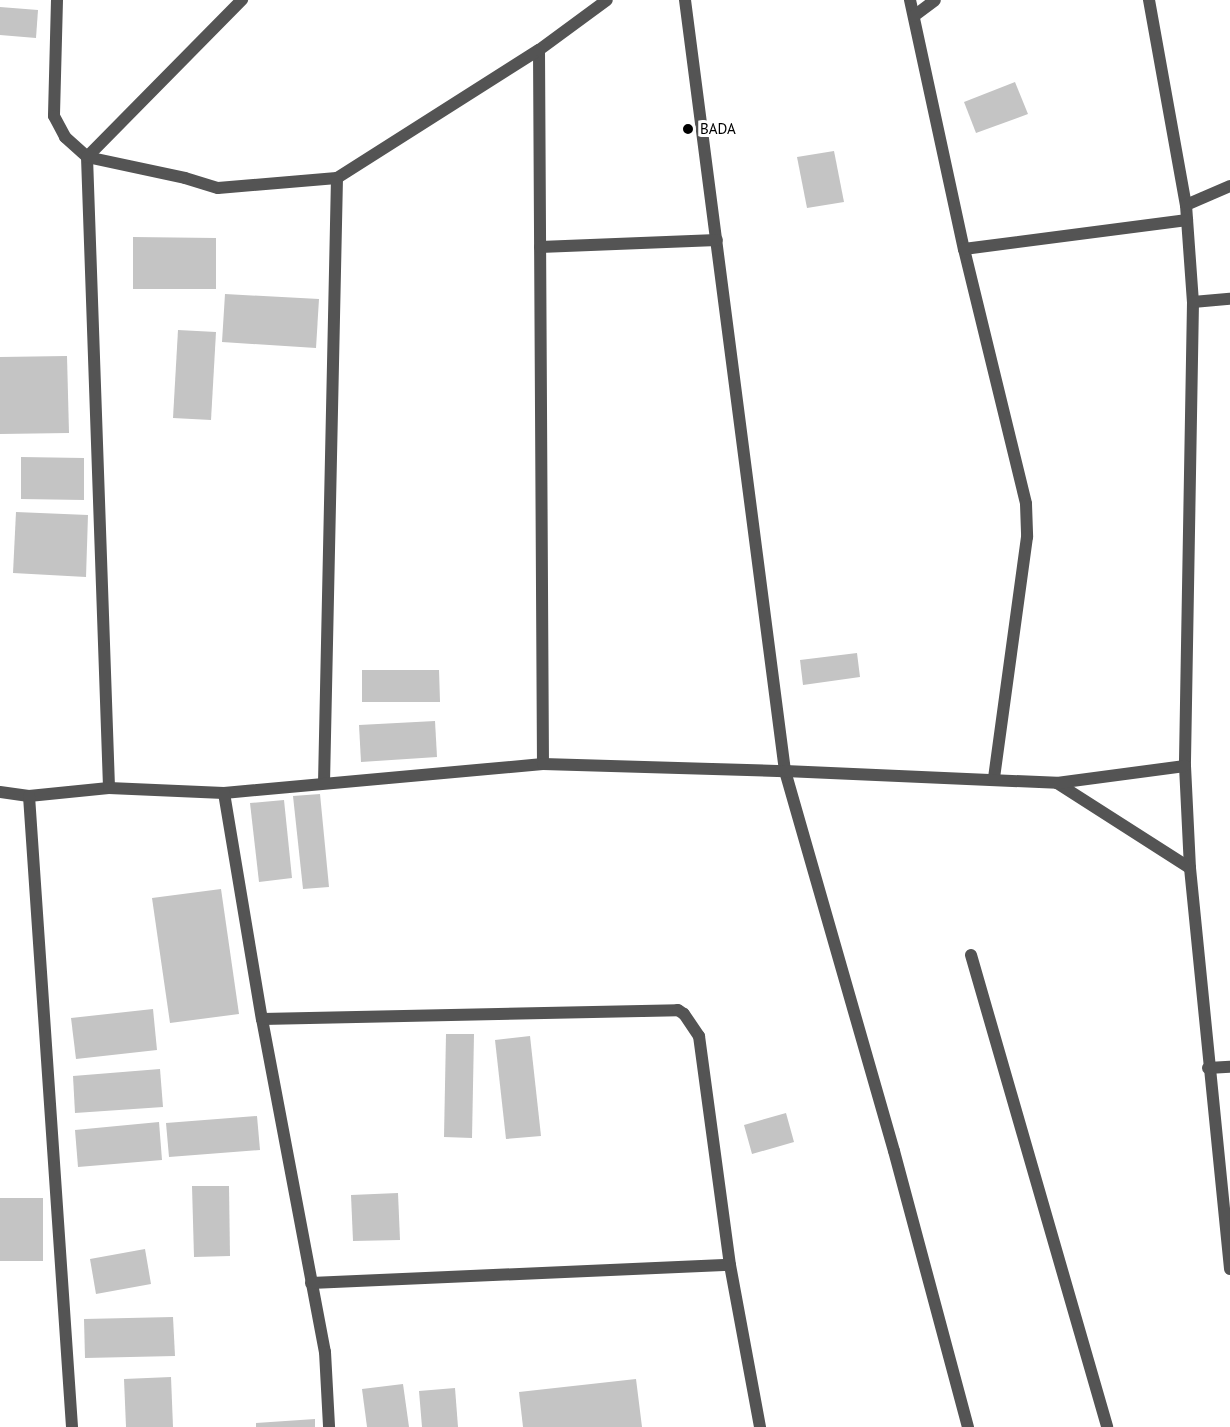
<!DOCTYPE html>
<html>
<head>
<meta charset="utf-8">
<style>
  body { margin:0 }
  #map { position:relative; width:1230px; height:1427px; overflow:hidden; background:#fff; font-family:"PT Sans",sans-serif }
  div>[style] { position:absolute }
  .building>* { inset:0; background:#c4c4c4 }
  .street>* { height:12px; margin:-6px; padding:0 6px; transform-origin:6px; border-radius:6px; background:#545454 }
  .dots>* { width:16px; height:16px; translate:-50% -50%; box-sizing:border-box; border:3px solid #fff; border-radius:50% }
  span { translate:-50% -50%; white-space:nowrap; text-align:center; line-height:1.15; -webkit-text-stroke:6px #fff; paint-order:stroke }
  .poi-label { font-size:15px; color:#000 }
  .left { translate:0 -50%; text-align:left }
</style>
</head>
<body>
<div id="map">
  <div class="building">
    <i style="clip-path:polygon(0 7px,38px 10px,36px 38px,0 35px)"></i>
    <i style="clip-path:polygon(1015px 82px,1028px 114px,976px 133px,964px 102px)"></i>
    <i style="clip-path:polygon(834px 151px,844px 202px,807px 208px,797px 157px)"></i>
    <i style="clip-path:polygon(133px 237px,216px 238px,216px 289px,133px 289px)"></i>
    <i style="clip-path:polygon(225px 294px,319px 299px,316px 348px,222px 342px)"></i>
    <i style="clip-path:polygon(178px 330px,216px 332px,211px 420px,173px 418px)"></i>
    <i style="clip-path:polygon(67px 356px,69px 433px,0 434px,0 357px)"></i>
    <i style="clip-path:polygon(21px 457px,84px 458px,84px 500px,21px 499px)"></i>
    <i style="clip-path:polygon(16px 512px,88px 515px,86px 577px,13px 573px)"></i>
    <i style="clip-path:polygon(857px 653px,860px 677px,803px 685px,800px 660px)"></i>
    <i style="clip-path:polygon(362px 670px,439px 670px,440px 702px,362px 702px)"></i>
    <i style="clip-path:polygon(435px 721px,437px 757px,361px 762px,359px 725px)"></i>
    <i style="clip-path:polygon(320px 794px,329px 887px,303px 889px,293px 796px)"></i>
    <i style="clip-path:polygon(284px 800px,292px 878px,259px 882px,250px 803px)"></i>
    <i style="clip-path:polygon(221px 889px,239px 1014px,170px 1023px,152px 898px)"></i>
    <i style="clip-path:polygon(153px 1009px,157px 1050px,76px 1059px,71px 1018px)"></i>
    <i style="clip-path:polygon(446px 1034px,474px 1034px,472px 1138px,444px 1137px)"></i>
    <i style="clip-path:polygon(530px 1036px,541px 1136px,506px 1139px,495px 1040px)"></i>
    <i style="clip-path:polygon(160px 1069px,163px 1107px,75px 1113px,73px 1076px)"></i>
    <i style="clip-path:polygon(786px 1113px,794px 1142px,752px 1154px,744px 1125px)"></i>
    <i style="clip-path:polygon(257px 1116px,260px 1150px,169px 1157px,166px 1123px)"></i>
    <i style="clip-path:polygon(159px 1122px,162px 1160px,78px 1167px,75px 1130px)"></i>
    <i style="clip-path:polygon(192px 1186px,229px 1186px,230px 1256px,194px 1257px)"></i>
    <i style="clip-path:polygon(398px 1193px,400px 1240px,353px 1241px,351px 1195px)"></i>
    <i style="clip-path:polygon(0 1198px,43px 1198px,43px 1261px,0 1261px)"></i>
    <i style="clip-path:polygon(145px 1249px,151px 1284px,96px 1294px,90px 1259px)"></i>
    <i style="clip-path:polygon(173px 1317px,175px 1356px,85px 1358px,84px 1319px)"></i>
    <i style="clip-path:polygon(171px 1377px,173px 1427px,126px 1427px,124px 1379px)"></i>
    <i style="clip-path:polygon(636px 1379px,642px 1427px,523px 1427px,519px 1392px)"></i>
    <i style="clip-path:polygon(403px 1384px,409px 1427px,367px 1427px,362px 1389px)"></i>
    <i style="clip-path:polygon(455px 1388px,458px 1427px,422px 1427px,419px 1391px)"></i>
    <i style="clip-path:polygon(315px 1419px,315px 1427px,256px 1427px,256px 1423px)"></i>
  </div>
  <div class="street">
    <i style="left:57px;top:0;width:116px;rotate:91.5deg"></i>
    <i style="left:54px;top:116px;width:24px;rotate:62deg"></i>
    <i style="left:65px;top:137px;width:30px;rotate:42deg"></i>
    <i style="left:87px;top:157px;width:631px;rotate:88deg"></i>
    <i style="left:685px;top:0;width:777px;rotate:82.61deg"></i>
    <i style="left:785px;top:771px;width:395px;rotate:74deg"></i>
    <i style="left:894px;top:1151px;width:286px;rotate:75deg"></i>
    <i style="left:910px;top:0;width:255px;rotate:77.8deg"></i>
    <i style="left:964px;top:249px;width:262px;rotate:76.3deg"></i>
    <i style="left:1026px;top:504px;width:33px;rotate:88deg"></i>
    <i style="left:1027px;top:537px;width:244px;rotate:97.8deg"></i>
    <i style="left:1149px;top:0;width:208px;rotate:79.8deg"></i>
    <i style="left:1186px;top:205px;width:97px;rotate:85.9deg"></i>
    <i style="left:1193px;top:302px;width:464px;rotate:91deg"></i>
    <i style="left:1185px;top:766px;width:102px;rotate:87.2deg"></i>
    <i style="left:1190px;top:868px;width:403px;rotate:84.3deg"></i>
    <i style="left:914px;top:16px;width:26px;rotate:-37deg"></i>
    <i style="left:539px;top:50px;width:714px;rotate:89.68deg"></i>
    <i style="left:87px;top:157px;width:100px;rotate:12.1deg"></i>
    <i style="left:185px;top:178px;width:34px;rotate:17deg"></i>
    <i style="left:218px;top:188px;width:119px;rotate:-4.8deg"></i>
    <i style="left:337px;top:178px;width:239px;rotate:-32.4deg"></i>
    <i style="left:539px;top:50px;width:84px;rotate:-36.3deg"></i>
    <i style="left:87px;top:157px;width:221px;rotate:-45.4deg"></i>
    <i style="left:1186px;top:205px;width:48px;rotate:-23.4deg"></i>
    <i style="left:540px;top:247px;width:177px;rotate:-2.3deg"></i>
    <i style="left:964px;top:249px;width:225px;rotate:-7.4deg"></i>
    <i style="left:1193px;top:302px;width:37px;rotate:-5deg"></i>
    <i style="left:324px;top:783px;width:605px;rotate:-88.77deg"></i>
    <i style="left:1057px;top:783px;width:158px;rotate:32.6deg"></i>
    <i style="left:0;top:792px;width:29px;rotate:8deg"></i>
    <i style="left:29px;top:796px;width:80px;rotate:-5.7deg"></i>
    <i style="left:109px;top:788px;width:115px;rotate:2.5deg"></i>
    <i style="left:224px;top:793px;width:320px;rotate:-5.2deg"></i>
    <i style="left:543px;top:764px;width:242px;rotate:1.7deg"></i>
    <i style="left:785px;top:771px;width:272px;rotate:2.5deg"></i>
    <i style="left:1057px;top:783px;width:129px;rotate:-7.6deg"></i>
    <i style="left:224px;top:793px;width:229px;rotate:80.5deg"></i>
    <i style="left:262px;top:1019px;width:339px;rotate:79.3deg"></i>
    <i style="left:325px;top:1352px;width:75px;rotate:86.9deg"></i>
    <i style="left:29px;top:796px;width:632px;rotate:86.1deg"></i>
    <i style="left:971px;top:955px;width:491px;rotate:73.9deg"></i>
    <i style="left:262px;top:1019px;width:416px;rotate:-1.2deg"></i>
    <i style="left:678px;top:1010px;width:7px;rotate:34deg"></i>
    <i style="left:684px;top:1014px;width:27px;rotate:56deg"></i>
    <i style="left:699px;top:1036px;width:231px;rotate:82.3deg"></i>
    <i style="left:730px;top:1265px;width:165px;rotate:79.5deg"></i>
    <i style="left:1208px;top:1068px;width:22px;rotate:-3deg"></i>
    <i style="left:311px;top:1283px;width:419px;rotate:-2.5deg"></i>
  </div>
  <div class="dots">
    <i style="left:688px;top:129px;background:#000"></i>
  </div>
  <div class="poi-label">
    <span class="left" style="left:700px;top:129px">BADA</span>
  </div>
</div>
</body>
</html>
